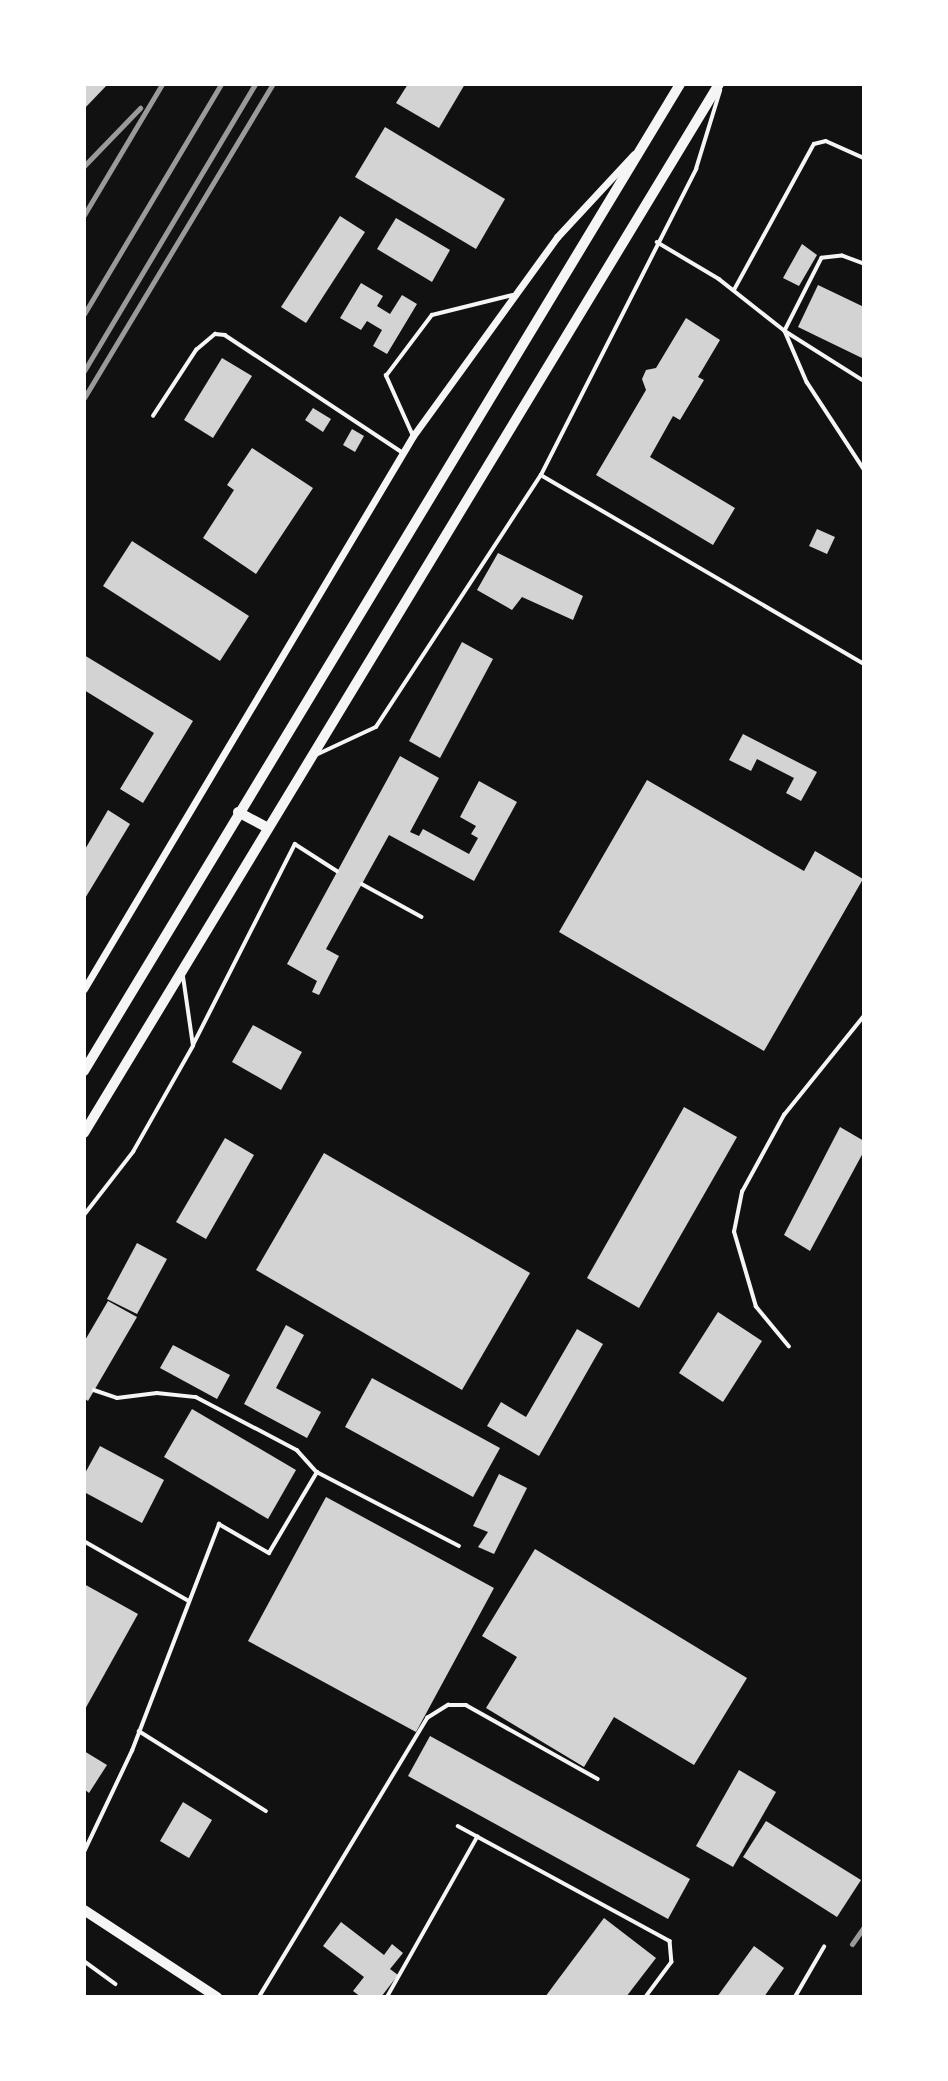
<!DOCTYPE html>
<html>
<head>
<meta charset="utf-8">
<style>
  body { margin:0 }
  #map { position:relative; width:948px; height:2081px; overflow:hidden; background:#111; font-family:Overpass,sans-serif }
  div>[style] { position:absolute }
  .building>* { inset:0; background:#d3d3d3 }
  .service>* { height:3.5px; margin:-1.75px; padding:0 1.75px; transform-origin:1.75px; border-radius:1.75px; background:#f5f5f5 }
  .minor>* { height:7px; margin:-3.5px; padding:0 3.5px; transform-origin:3.5px; border-radius:3.5px; background:#f5f5f5 }
  .tertiary>* { height:10px; margin:-5px; padding:0 5px; transform-origin:5px; border-radius:5px; background:#f5f5f5 }
  .secondary>* { height:10px; margin:-5px; padding:0 5px; transform-origin:5px; border-radius:5px; background:#f5f5f5 }
  .rail>* { height:5px; margin:-2.5px; padding:0 2.5px; transform-origin:2.5px; border-radius:2.5px; background:#9a9a9a }
  span { translate:-50% -50%; white-space:nowrap; text-align:center; line-height:1.15; -webkit-text-stroke:7px #fff; paint-order:stroke }
  .frame { position:absolute; inset:0; border:86px solid #fff; pointer-events:none }
</style>
</head>
<body>
<div id="map">
  <div class="building">
    <i style="clip-path:polygon(84px 84px,108px 84px,84px 109px)"></i>
    <i style="clip-path:polygon(408px 84px,465px 84px,439px 128px,396px 103px)"></i>
    <i style="clip-path:polygon(385px 127px,505px 199px,476px 249px,355px 177px)"></i>
    <i style="clip-path:polygon(340px 216px,365px 232px,306px 323px,281px 307px)"></i>
    <i style="clip-path:polygon(396px 218px,450px 250px,432px 282px,377px 249px)"></i>
    <i style="clip-path:polygon(802px 244px,817px 255px,799px 286px,783px 278px)"></i>
    <i style="clip-path:polygon(361px 283px,383px 296px,377px 306px,390px 314px,402px 295px,417px 304px,387px 354px,373px 346px,382px 330px,367px 321px,361px 330px,340px 318px)"></i>
    <i style="clip-path:polygon(818px 285px,864px 307px,864px 359px,798px 327px)"></i>
    <i style="clip-path:polygon(686px 318px,720px 340px,698px 377px,704px 380px,680px 420px,673px 416px,650px 457px,735px 508px,713px 545px,596px 475px,646px 390px,642px 379px,646px 370px,656px 368px)"></i>
    <i style="clip-path:polygon(222px 358px,252px 376px,213px 438px,184px 420px)"></i>
    <i style="clip-path:polygon(313px 408px,331px 419px,323px 432px,305px 420px)"></i>
    <i style="clip-path:polygon(352px 429px,364px 436px,355px 452px,343px 445px)"></i>
    <i style="clip-path:polygon(252px 448px,313px 488px,256px 574px,203px 538px,234px 490px,227px 485px)"></i>
    <i style="clip-path:polygon(817px 529px,835px 537px,827px 554px,809px 546px)"></i>
    <i style="clip-path:polygon(132px 541px,249px 616px,220px 661px,103px 586px)"></i>
    <i style="clip-path:polygon(498px 553px,583px 596px,573px 620px,522px 597px,512px 610px,477px 590px)"></i>
    <i style="clip-path:polygon(462px 642px,493px 659px,440px 758px,409px 741px)"></i>
    <i style="clip-path:polygon(84px 655px,193px 721px,143px 803px,120px 789px,154px 733px,84px 690px)"></i>
    <i style="clip-path:polygon(743px 734px,817px 772px,801px 801px,786px 793px,794px 778px,757px 759px,751px 771px,729px 760px)"></i>
    <i style="clip-path:polygon(400px 756px,439px 778px,410px 832px,419px 836px,423px 829px,469px 854px,478px 838px,471px 834px,476px 826px,460px 817px,479px 781px,517px 802px,474px 881px,389px 835px,326px 949px,339px 956px,319px 995px,312px 992px,317px 981px,287px 964px)"></i>
    <i style="clip-path:polygon(647px 780px,804px 871px,815px 851px,863px 879px,764px 1051px,559px 932px)"></i>
    <i style="clip-path:polygon(108px 810px,130px 824px,84px 900px,84px 851px)"></i>
    <i style="clip-path:polygon(253px 1025px,302px 1052px,281px 1090px,232px 1062px)"></i>
    <i style="clip-path:polygon(684px 1107px,737px 1137px,639px 1308px,587px 1278px)"></i>
    <i style="clip-path:polygon(840px 1127px,864px 1141px,864px 1151px,810px 1251px,784px 1235px)"></i>
    <i style="clip-path:polygon(225px 1138px,254px 1155px,206px 1239px,176px 1222px)"></i>
    <i style="clip-path:polygon(324px 1153px,530px 1273px,462px 1390px,256px 1270px)"></i>
    <i style="clip-path:polygon(137px 1243px,167px 1259px,137px 1314px,107px 1299px)"></i>
    <i style="clip-path:polygon(108px 1301px,137px 1317px,88px 1401px,84px 1398px,84px 1342px)"></i>
    <i style="clip-path:polygon(718px 1312px,762px 1341px,723px 1402px,679px 1373px)"></i>
    <i style="clip-path:polygon(286px 1325px,304px 1335px,276px 1388px,321px 1412px,307px 1438px,244px 1404px)"></i>
    <i style="clip-path:polygon(577px 1329px,603px 1344px,539px 1456px,487px 1426px,501px 1402px,526px 1417px)"></i>
    <i style="clip-path:polygon(173px 1345px,230px 1375px,217px 1399px,160px 1368px)"></i>
    <i style="clip-path:polygon(372px 1378px,500px 1448px,473px 1497px,345px 1427px)"></i>
    <i style="clip-path:polygon(192px 1409px,296px 1470px,268px 1519px,164px 1457px)"></i>
    <i style="clip-path:polygon(100px 1446px,164px 1480px,142px 1523px,84px 1492px,84px 1475px)"></i>
    <i style="clip-path:polygon(499px 1474px,527px 1488px,494px 1554px,478px 1547px,488px 1532px,473px 1526px)"></i>
    <i style="clip-path:polygon(326px 1497px,494px 1588px,416px 1732px,248px 1641px)"></i>
    <i style="clip-path:polygon(535px 1549px,747px 1678px,694px 1765px,614px 1717px,584px 1767px,486px 1708px,517px 1657px,482px 1636px)"></i>
    <i style="clip-path:polygon(84px 1584px,138px 1614px,84px 1711px)"></i>
    <i style="clip-path:polygon(430px 1736px,690px 1879px,668px 1919px,408px 1776px)"></i>
    <i style="clip-path:polygon(84px 1751px,107px 1765px,89px 1793px,84px 1789px)"></i>
    <i style="clip-path:polygon(739px 1770px,776px 1792px,733px 1867px,696px 1846px)"></i>
    <i style="clip-path:polygon(183px 1802px,212px 1820px,189px 1858px,160px 1841px)"></i>
    <i style="clip-path:polygon(766px 1821px,861px 1880px,837px 1917px,743px 1857px)"></i>
    <i style="clip-path:polygon(604px 1918px,656px 1958px,626px 1997px,545px 1997px)"></i>
    <i style="clip-path:polygon(341px 1922px,384px 1955px,392px 1944px,403px 1953px,390px 1969px,398px 1975px,381px 1997px,361px 1997px,353px 1991px,364px 1977px,323px 1946px)"></i>
    <i style="clip-path:polygon(754px 1946px,784px 1968px,764px 1997px,717px 1997px)"></i>
  </div>
  <div class="service">
    <i style="left:657px;top:242px;width:72px;rotate:30.8deg"></i>
    <i style="left:719px;top:279px;width:84px;rotate:38.2deg"></i>
    <i style="left:785px;top:331px;width:56px;rotate:66.7deg"></i>
    <i style="left:807px;top:382px;width:104px;rotate:56.8deg"></i>
    <i style="left:864px;top:264px;width:23px;rotate:-160deg"></i>
    <i style="left:842px;top:256px;width:20px;rotate:174deg"></i>
    <i style="left:822px;top:258px;width:82px;rotate:116.9deg"></i>
    <i style="left:785px;top:331px;width:93px;rotate:32.3deg"></i>
    <i style="left:734px;top:290px;width:166px;rotate:-61.3deg"></i>
    <i style="left:814px;top:144px;width:12px;rotate:-14deg"></i>
    <i style="left:826px;top:141px;width:42px;rotate:24.1deg"></i>
    <i style="left:153px;top:416px;width:79px;rotate:-56.9deg"></i>
    <i style="left:196px;top:350px;width:25px;rotate:-40deg"></i>
    <i style="left:215px;top:334px;width:10px;rotate:6deg"></i>
    <i style="left:225px;top:335px;width:212px;rotate:33.5deg"></i>
    <i style="left:412px;top:434px;width:64px;rotate:-114.1deg"></i>
    <i style="left:386px;top:376px;width:76px;rotate:-53deg"></i>
    <i style="left:432px;top:315px;width:83px;rotate:-13.9deg"></i>
    <i style="left:541px;top:475px;width:374px;rotate:30.3deg"></i>
    <i style="left:318px;top:754px;width:64px;rotate:-25deg"></i>
    <i style="left:376px;top:727px;width:301px;rotate:-56.8deg"></i>
    <i style="left:541px;top:475px;width:343px;rotate:-63.1deg"></i>
    <i style="left:696px;top:169px;width:82px;rotate:-72.9deg"></i>
    <i style="left:362px;top:884px;width:68px;rotate:28.8deg"></i>
    <i style="left:193px;top:1045px;width:225px;rotate:-63.1deg"></i>
    <i style="left:295px;top:844px;width:50px;rotate:32.7deg"></i>
    <i style="left:84px;top:1215px;width:80px;rotate:-52.1deg"></i>
    <i style="left:133px;top:1152px;width:122px;rotate:-60.5deg"></i>
    <i style="left:193px;top:1046px;width:70px;rotate:-98.2deg"></i>
    <i style="left:789px;top:1347px;width:52px;rotate:-129.5deg"></i>
    <i style="left:756px;top:1307px;width:78px;rotate:-106.3deg"></i>
    <i style="left:734px;top:1232px;width:41px;rotate:-78.7deg"></i>
    <i style="left:742px;top:1192px;width:88px;rotate:-61.4deg"></i>
    <i style="left:784px;top:1115px;width:127px;rotate:-51.1deg"></i>
    <i style="left:94px;top:1390px;width:24px;rotate:19deg"></i>
    <i style="left:117px;top:1398px;width:40px;rotate:-7.1deg"></i>
    <i style="left:157px;top:1393px;width:39px;rotate:6deg"></i>
    <i style="left:196px;top:1397px;width:114px;rotate:27.7deg"></i>
    <i style="left:297px;top:1450px;width:28px;rotate:48deg"></i>
    <i style="left:84px;top:1541px;width:121px;rotate:29.7deg"></i>
    <i style="left:139px;top:1731px;width:150px;rotate:32.2deg"></i>
    <i style="left:458px;top:1826px;width:241px;rotate:28.5deg"></i>
    <i style="left:670px;top:1941px;width:21px;rotate:85deg"></i>
    <i style="left:672px;top:1962px;width:44px;rotate:126.6deg"></i>
    <i style="left:84px;top:1852px;width:112px;rotate:-64.6deg"></i>
    <i style="left:132px;top:1751px;width:243px;rotate:-69deg"></i>
    <i style="left:219px;top:1524px;width:58px;rotate:30.1deg"></i>
    <i style="left:269px;top:1553px;width:94px;rotate:-59.3deg"></i>
    <i style="left:317px;top:1472px;width:160px;rotate:27.5deg"></i>
    <i style="left:84px;top:1961px;width:39px;rotate:36deg"></i>
    <i style="left:259px;top:1997px;width:326px;rotate:-58.9deg"></i>
    <i style="left:427px;top:1718px;width:25px;rotate:-32deg"></i>
    <i style="left:448px;top:1705px;width:18px"></i>
    <i style="left:466px;top:1705px;width:151px;rotate:29.3deg"></i>
    <i style="left:387px;top:1997px;width:184px;rotate:-60.6deg"></i>
    <i style="left:795px;top:1997px;width:58px;rotate:-59.9deg"></i>
  </div>
  <div class="minor">
    <i style="left:84px;top:989px;width:643px;rotate:-59.25deg"></i>
    <i style="left:413px;top:436px;width:246px;rotate:-54.1deg"></i>
    <i style="left:557px;top:237px;width:113px;rotate:-47.1deg"></i>
  </div>
  <div class="tertiary">
    <i style="left:84px;top:1910px;width:159px;rotate:33.2deg"></i>
  </div>
  <div class="secondary">
    <i style="left:238px;top:812px;width:34px;rotate:28deg"></i>
    <i style="left:84px;top:1071px;width:1153px;rotate:-58.87deg"></i>
    <i style="left:84px;top:1133px;width:1226px;rotate:-58.81deg"></i>
  </div>
  <div class="rail">
    <i style="left:84px;top:166px;width:81px;rotate:-46deg"></i>
    <i style="left:84px;top:215px;width:152px;rotate:-59.2deg"></i>
    <i style="left:84px;top:314px;width:268px;rotate:-59.2deg"></i>
    <i style="left:84px;top:371px;width:334px;rotate:-59.2deg"></i>
    <i style="left:84px;top:398px;width:366px;rotate:-59deg"></i>
    <i style="left:852px;top:1944px;width:21px;rotate:-55deg"></i>
  </div>
  <div class="frame"></div>
</div>
</body>
</html>
